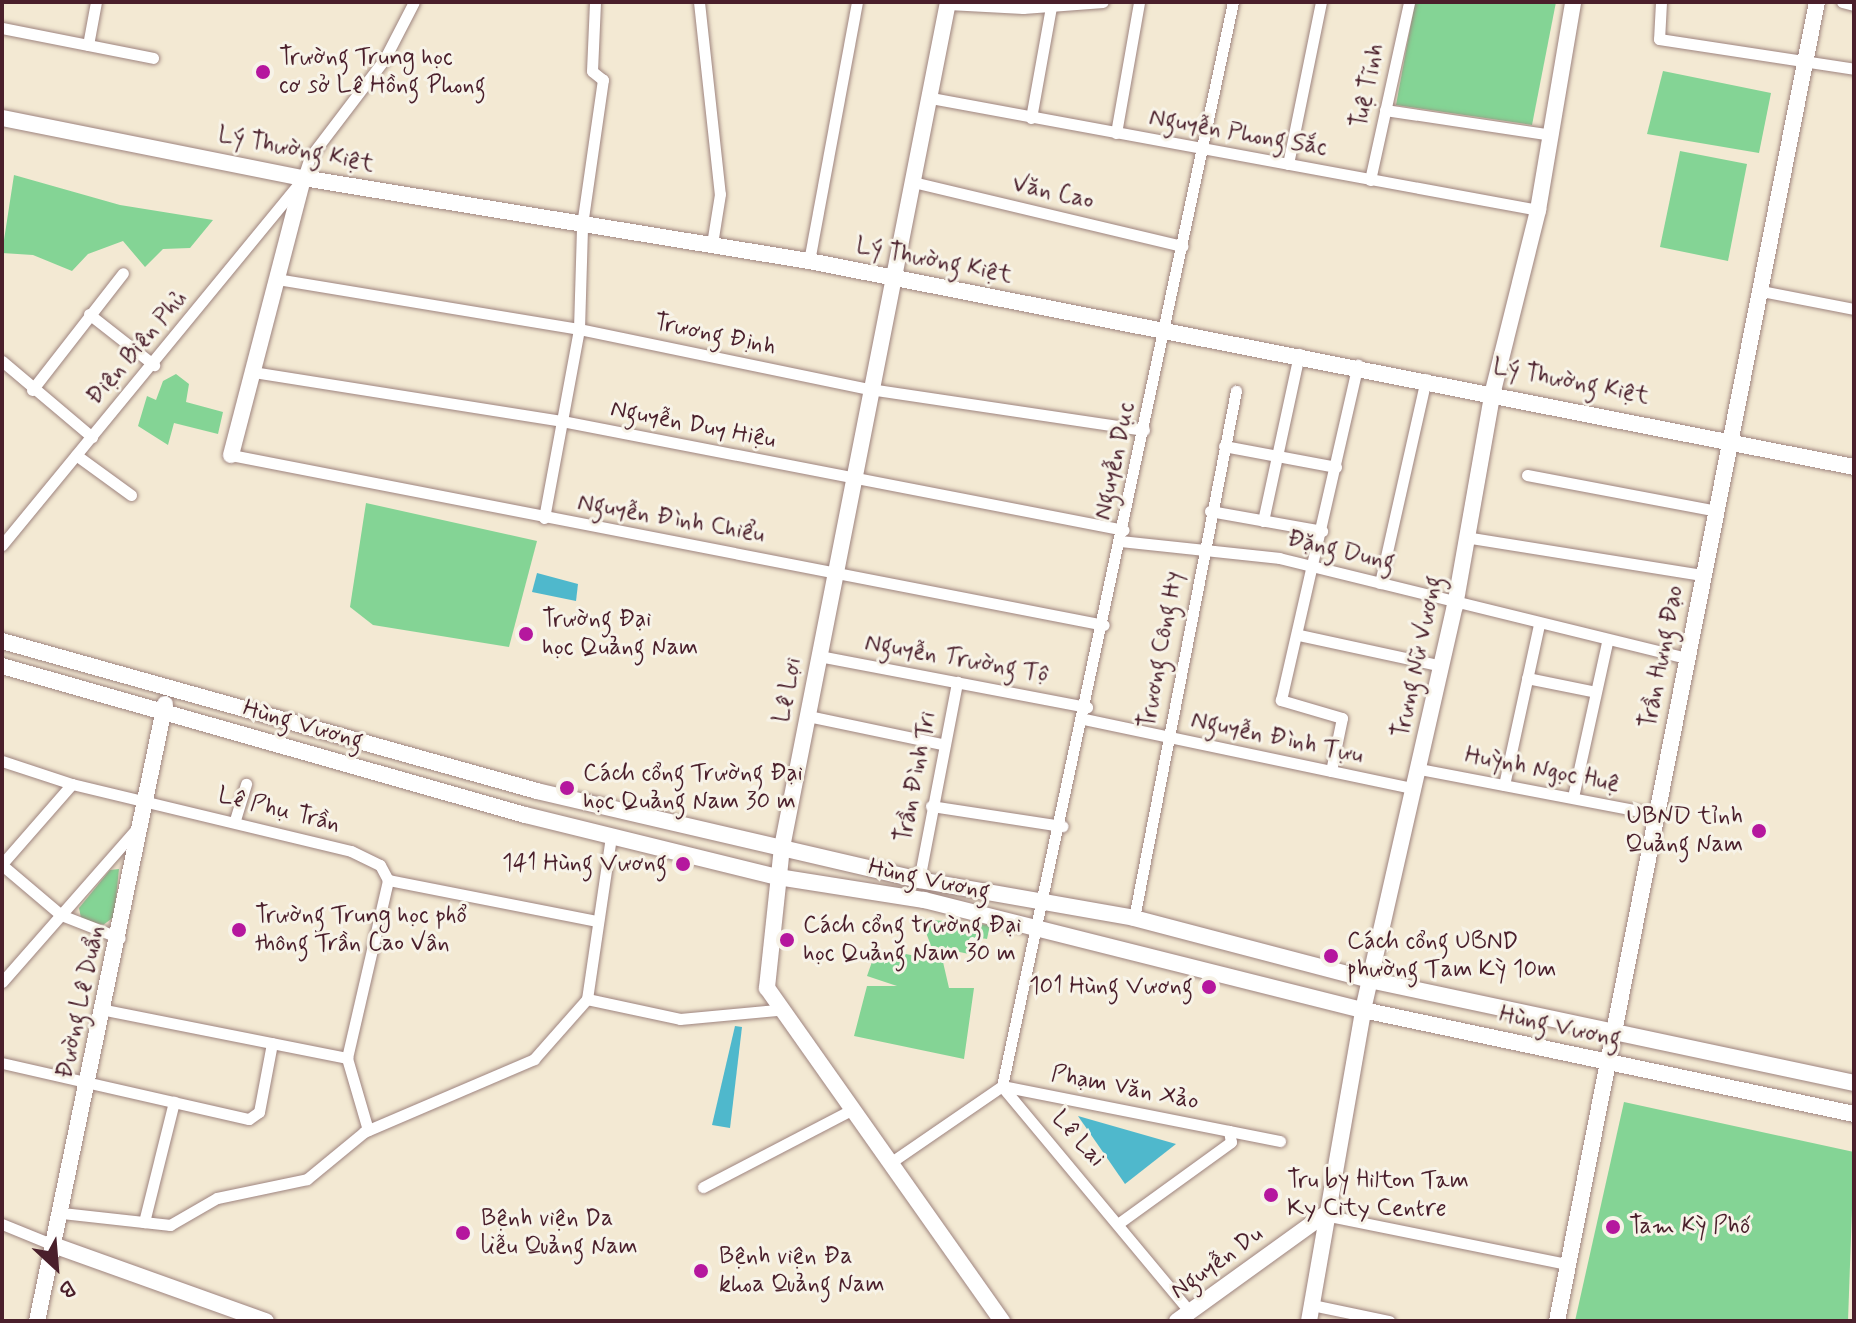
<!DOCTYPE html>
<html>
<head>
<meta charset="utf-8">
<style>
  body { margin:0 }
  #map { position:relative; width:1856px; height:1323px; overflow:hidden; background:#f3e9d3; font-family:Mynerve,sans-serif }
  div>[style] { position:absolute }
  .green>* { inset:0; background:#84d495 }
  .water>* { inset:0; background:#4fb8cc }
  .roads { filter:drop-shadow(0 0 2px #9e847f) drop-shadow(0 0 2px #9e847f) }
  .street>* { height:11px; margin:-5.5px; padding:0 5.5px; transform-origin:5.5px; border-radius:5.5px; background:#fff }
  .secondary>* { height:16px; margin:-8px; padding:0 8px; transform-origin:8px; border-radius:8px; background:#fff }
  .dots>* { width:22px; height:22px; translate:-50% -50%; box-sizing:border-box; border:4px solid #f7f3e8; border-radius:50% }
  span { translate:-50% -50%; white-space:nowrap; text-align:center; line-height:1.15; -webkit-text-stroke:6px #f7f3e8; paint-order:stroke }
  .poi-label { font-size:24px; color:#4a1f2b }
  .left { translate:0 -50%; text-align:left }
  .right { translate:-100% -50%; text-align:right }
  .street-label { font-size:24px; color:#4a1f2b }
  .frame { position:absolute; inset:0; border:4px solid #4a1f2b; pointer-events:none }
  .north { position:absolute; left:16px; top:1227px; width:80px; height:80px; -webkit-text-stroke:6px #f7f3e8; paint-order:stroke; rotate:154deg; font-size:22px; font-weight:700; line-height:32px; text-align:center; color:#4a1f2b }
  .north::after { content:''; display:block; margin:auto; width:28px; height:36px; background:#4a1f2b; clip-path:polygon(50% 0,100% 100%,50% 72%,0 100%) }
</style>
</head>
<body>
<div id="map">
  <div class="green">
    <i style="clip-path:polygon(1415px 2px,1556px 2px,1532px 125px,1396px 105px)"></i>
    <i style="clip-path:polygon(1663px 71px,1771px 93px,1759px 153px,1647px 134px)"></i>
    <i style="clip-path:polygon(1680px 151px,1747px 164px,1728px 261px,1660px 247px)"></i>
    <i style="clip-path:polygon(14px 175px,120px 205px,213px 220px,190px 248px,163px 249px,145px 267px,123px 241px,88px 254px,72px 271px,33px 255px,2px 253px)"></i>
    <i style="clip-path:polygon(176px 374px,189px 384px,186px 402px,223px 412px,218px 434px,174px 423px,168px 445px,138px 426px,147px 396px,156px 400px,163px 381px)"></i>
    <i style="clip-path:polygon(366px 503px,537px 541px,509px 647px,373px 625px,350px 607px)"></i>
    <i style="clip-path:polygon(119px 869px,114px 917px,103px 925px,81px 918px,79px 908px,110px 870px)"></i>
    <i style="clip-path:polygon(921px 919px,990px 925px,987px 939px,975px 937px,969px 954px,931px 946px)"></i>
    <i style="clip-path:polygon(906px 954px,943px 962px,949px 988px,974px 988px,964px 1059px,854px 1036px,867px 986px,897px 986px,867px 976px,874px 956px)"></i>
    <i style="clip-path:polygon(1624px 1102px,1854px 1152px,1848px 1321px,1575px 1321px)"></i>
  </div>
  <div class="water">
    <i style="clip-path:polygon(537px 573px,578px 584px,576px 601px,532px 592px)"></i>
    <i style="clip-path:polygon(735px 1026px,742px 1027px,730px 1128px,712px 1125px)"></i>
    <i style="clip-path:polygon(1078px 1116px,1176px 1144px,1125px 1184px)"></i>
  </div>
  <div class="roads">
    <div class="street">
      <i style="left:699px;top:2px;width:193px;rotate:83.8deg"></i>
      <i style="left:720px;top:194px;width:51px;rotate:99.1deg"></i>
      <i style="left:1661px;top:2px;width:37px;rotate:93deg"></i>
      <i style="left:1659px;top:39px;width:197px;rotate:8.7deg"></i>
      <i style="left:1842px;top:2px;width:12px;rotate:14deg"></i>
      <i style="left:948px;top:4px;width:75px;rotate:3.1deg"></i>
      <i style="left:1023px;top:8px;width:80px;rotate:-4.3deg"></i>
      <i style="left:2px;top:28px;width:154px;rotate:11.2deg"></i>
      <i style="left:88px;top:45px;width:44px;rotate:-79.5deg"></i>
      <i style="left:931px;top:98px;width:617px;rotate:10.45deg"></i>
      <i style="left:1385px;top:110px;width:169px;rotate:8.5deg"></i>
      <i style="left:1031px;top:118px;width:113px;rotate:-79.8deg"></i>
      <i style="left:1116px;top:133px;width:133px;rotate:-80deg"></i>
      <i style="left:1288px;top:164px;width:165px;rotate:-78.5deg"></i>
      <i style="left:1370px;top:180px;width:182px;rotate:-77.6deg"></i>
      <i style="left:913px;top:182px;width:277px;rotate:13.4deg"></i>
      <i style="left:809px;top:261px;width:263px;rotate:-79.5deg"></i>
      <i style="left:277px;top:279px;width:306px;rotate:9.4deg"></i>
      <i style="left:579px;top:329px;width:297px;rotate:11.7deg"></i>
      <i style="left:870px;top:389px;width:277px;rotate:8.5deg"></i>
      <i style="left:1761px;top:291px;width:95px;rotate:11deg"></i>
      <i style="left:89px;top:314px;width:83px;rotate:38.1deg"></i>
      <i style="left:2px;top:361px;width:118px;rotate:40.2deg"></i>
      <i style="left:253px;top:372px;width:313px;rotate:9deg"></i>
      <i style="left:562px;top:421px;width:572px;rotate:10.98deg"></i>
      <i style="left:32px;top:390px;width:148px;rotate:-52.1deg"></i>
      <i style="left:1224px;top:446px;width:114px;rotate:10.6deg"></i>
      <i style="left:76px;top:455px;width:68px;rotate:36deg"></i>
      <i style="left:231px;top:455px;width:889px;rotate:11.02deg"></i>
      <i style="left:1527px;top:475px;width:193px;rotate:10.7deg"></i>
      <i style="left:1210px;top:511px;width:114px;rotate:10.1deg"></i>
      <i style="left:544px;top:518px;width:192px;rotate:-79.5deg"></i>
      <i style="left:579px;top:329px;width:104px;rotate:-88.3deg"></i>
      <i style="left:582px;top:225px;width:147px;rotate:-81.8deg"></i>
      <i style="left:603px;top:80px;width:14px;rotate:-141deg"></i>
      <i style="left:592px;top:71px;width:69px;rotate:-87.5deg"></i>
      <i style="left:1263px;top:521px;width:171px;rotate:-77.8deg"></i>
      <i style="left:1465px;top:537px;width:240px;rotate:9.1deg"></i>
      <i style="left:1121px;top:541px;width:159px;rotate:6.1deg"></i>
      <i style="left:1279px;top:558px;width:419px;rotate:13.8deg"></i>
      <i style="left:2px;top:545px;width:475px;rotate:-50.6deg"></i>
      <i style="left:303px;top:178px;width:22px;rotate:-72deg"></i>
      <i style="left:310px;top:157px;width:122px;rotate:-52.7deg"></i>
      <i style="left:384px;top:60px;width:65px;rotate:-62.7deg"></i>
      <i style="left:1380px;top:583px;width:209px;rotate:-77.3deg"></i>
      <i style="left:1299px;top:635px;width:146px;rotate:12.2deg"></i>
      <i style="left:819px;top:656px;width:273px;rotate:10.8deg"></i>
      <i style="left:1527px;top:678px;width:70px;rotate:11.5deg"></i>
      <i style="left:808px;top:716px;width:137px;rotate:11.8deg"></i>
      <i style="left:1084px;top:719px;width:338px;rotate:11.9deg"></i>
      <i style="left:2px;top:761px;width:74px;rotate:18.2deg"></i>
      <i style="left:1419px;top:769px;width:241px;rotate:10.8deg"></i>
      <i style="left:1331px;top:771px;width:54px;rotate:-78.3deg"></i>
      <i style="left:1342px;top:718px;width:64px;rotate:-163.6deg"></i>
      <i style="left:1281px;top:700px;width:344px;rotate:-77.1deg"></i>
      <i style="left:1504px;top:785px;width:164px;rotate:-77.7deg"></i>
      <i style="left:1573px;top:797px;width:159px;rotate:-77.6deg"></i>
      <i style="left:931px;top:806px;width:133px;rotate:8.7deg"></i>
      <i style="left:235px;top:820px;width:38px;rotate:-73deg"></i>
      <i style="left:2px;top:864px;width:106px;rotate:-48.8deg"></i>
      <i style="left:72px;top:784px;width:287px;rotate:13.5deg"></i>
      <i style="left:351px;top:851px;width:32px;rotate:26deg"></i>
      <i style="left:380px;top:865px;width:17px;rotate:62deg"></i>
      <i style="left:2px;top:865px;width:77px;rotate:40.3deg"></i>
      <i style="left:61px;top:915px;width:63px;rotate:21.3deg"></i>
      <i style="left:388px;top:880px;width:213px;rotate:11.1deg"></i>
      <i style="left:919px;top:880px;width:202px;rotate:-79.1deg"></i>
      <i style="left:1134px;top:918px;width:537px;rotate:-79.05deg"></i>
      <i style="left:2px;top:982px;width:208px;rotate:-48.7deg"></i>
      <i style="left:587px;top:999px;width:95px;rotate:12.1deg"></i>
      <i style="left:680px;top:1019px;width:97px;rotate:-5.3deg"></i>
      <i style="left:587px;top:999px;width:165px;rotate:-81.6deg"></i>
      <i style="left:105px;top:1010px;width:247px;rotate:11.2deg"></i>
      <i style="left:2px;top:1063px;width:253px;rotate:12.8deg"></i>
      <i style="left:249px;top:1119px;width:12px;rotate:-35deg"></i>
      <i style="left:259px;top:1112px;width:70px;rotate:-79.3deg"></i>
      <i style="left:368px;top:1130px;width:75px;rotate:-106.3deg"></i>
      <i style="left:347px;top:1058px;width:183px;rotate:-77deg"></i>
      <i style="left:1229px;top:1131px;width:52px;rotate:11.1deg"></i>
      <i style="left:890px;top:1163px;width:136px;rotate:-34.5deg"></i>
      <i style="left:1002px;top:1086px;width:231px;rotate:11.2deg"></i>
      <i style="left:1229px;top:1131px;width:11px;rotate:80deg"></i>
      <i style="left:1231px;top:1142px;width:135px;rotate:144.1deg"></i>
      <i style="left:703px;top:1187px;width:165px;rotate:-27.5deg"></i>
      <i style="left:62px;top:1213px;width:109px;rotate:6.3deg"></i>
      <i style="left:170px;top:1225px;width:54px;rotate:-29.9deg"></i>
      <i style="left:217px;top:1198px;width:92px;rotate:-11.9deg"></i>
      <i style="left:307px;top:1179px;width:74px;rotate:-39.5deg"></i>
      <i style="left:364px;top:1132px;width:185px;rotate:-23.2deg"></i>
      <i style="left:534px;top:1059px;width:80px;rotate:-48.5deg"></i>
      <i style="left:1324px;top:1215px;width:249px;rotate:11.4deg"></i>
      <i style="left:144px;top:1222px;width:124px;rotate:-76deg"></i>
      <i style="left:2px;top:1224px;width:58px;rotate:22.2deg"></i>
      <i style="left:1312px;top:1305px;width:79px;rotate:11.7deg"></i>
      <i style="left:1190px;top:1312px;width:294px;rotate:-129.8deg"></i>
      <i style="left:1002px;top:1086px;width:1108px;rotate:-77.97deg"></i>
    </div>
    <div class="secondary">
      <i style="left:948px;top:2px;width:861px;rotate:101.11deg"></i>
      <i style="left:782px;top:847px;width:142px;rotate:96.1deg"></i>
      <i style="left:767px;top:988px;width:408px;rotate:54.8deg"></i>
      <i style="left:2px;top:118px;width:307px;rotate:11.3deg"></i>
      <i style="left:303px;top:178px;width:513px;rotate:9.32deg"></i>
      <i style="left:809px;top:261px;width:1065px;rotate:11.15deg"></i>
      <i style="left:231px;top:455px;width:286px;rotate:-75.4deg"></i>
      <i style="left:2px;top:641px;width:556px;rotate:15.66deg"></i>
      <i style="left:537px;top:791px;width:392px;rotate:13.1deg"></i>
      <i style="left:919px;top:880px;width:218px;rotate:10deg"></i>
      <i style="left:1134px;top:918px;width:244px;rotate:14.7deg"></i>
      <i style="left:1370px;top:980px;width:495px;rotate:12deg"></i>
      <i style="left:2px;top:666px;width:544px;rotate:15.9deg"></i>
      <i style="left:525px;top:815px;width:260px;rotate:13.8deg"></i>
      <i style="left:778px;top:877px;width:148px;rotate:9deg"></i>
      <i style="left:924px;top:900px;width:453px;rotate:14.1deg"></i>
      <i style="left:1363px;top:1010px;width:502px;rotate:11.96deg"></i>
      <i style="left:56px;top:1246px;width:223px;rotate:19.7deg"></i>
      <i style="left:37px;top:1321px;width:630px;rotate:-78.28deg"></i>
      <i style="left:1177px;top:1321px;width:181px;rotate:-35.8deg"></i>
      <i style="left:1309px;top:1321px;width:316px;rotate:-80.1deg"></i>
      <i style="left:1363px;top:1010px;width:414px;rotate:-77.2deg"></i>
      <i style="left:1455px;top:606px;width:218px;rotate:-80deg"></i>
      <i style="left:1493px;top:391px;width:187px;rotate:-76deg"></i>
      <i style="left:1538px;top:210px;width:211px;rotate:-80.4deg"></i>
      <i style="left:1557px;top:1321px;width:1344px;rotate:-78.85deg"></i>
    </div>
  </div>
  <div class="dots">
    <i style="left:263px;top:72px;background:#b5179e"></i>
    <i style="left:526px;top:634px;background:#b5179e"></i>
    <i style="left:567px;top:788px;background:#b5179e"></i>
    <i style="left:1759px;top:831px;background:#b5179e"></i>
    <i style="left:683px;top:864px;background:#b5179e"></i>
    <i style="left:239px;top:930px;background:#b5179e"></i>
    <i style="left:787px;top:940px;background:#b5179e"></i>
    <i style="left:1331px;top:956px;background:#b5179e"></i>
    <i style="left:1209px;top:987px;background:#b5179e"></i>
    <i style="left:1271px;top:1195px;background:#b5179e"></i>
    <i style="left:1613px;top:1227px;background:#b5179e"></i>
    <i style="left:463px;top:1233px;background:#b5179e"></i>
    <i style="left:701px;top:1271px;background:#b5179e"></i>
  </div>
  <div class="poi-label">
    <span class="left" style="left:279px;top:72px">Trường Trung học<br>cơ sở Lê Hồng Phong</span>
    <span class="left" style="left:542px;top:634px">Trường Đại<br>học Quảng Nam</span>
    <span class="left" style="left:583px;top:788px">Cách cổng Trường Đại<br>học Quảng Nam 30 m</span>
    <span class="right" style="left:1743px;top:831px">UBND tỉnh<br>Quảng Nam</span>
    <span class="right" style="left:667px;top:864px">141 Hùng Vương</span>
    <span class="left" style="left:255px;top:930px">Trường Trung học phổ<br>thông Trần Cao Vân</span>
    <span class="left" style="left:803px;top:940px">Cách cổng trường Đại<br>học Quảng Nam 30 m</span>
    <span class="left" style="left:1347px;top:956px">Cách cổng UBND<br>phường Tam Kỳ 10m</span>
    <span class="right" style="left:1193px;top:987px">101 Hùng Vương</span>
    <span class="left" style="left:1287px;top:1195px">Tru by Hilton Tam<br>Ky City Centre</span>
    <span class="left" style="left:481px;top:1233px">Bệnh viện Da<br>liễu Quảng Nam</span>
    <span class="left" style="left:1629px;top:1227px">Tam Kỳ Phố</span>
    <span class="left" style="left:719px;top:1271px">Bệnh viện Đa<br>khoa Quảng Nam</span>
  </div>
  <div class="street-label">
    <span style="left:1368px;top:86px;rotate:-78deg">Tuệ Tĩnh</span>
    <span style="left:1238px;top:133px;rotate:10deg">Nguyễn Phong Sắc</span>
    <span style="left:296px;top:150px;rotate:11deg">Lý Thường Kiệt</span>
    <span style="left:1053px;top:193px;rotate:13deg">Văn Cao</span>
    <span style="left:934px;top:261px;rotate:11deg">Lý Thường Kiệt</span>
    <span style="left:715px;top:335px;rotate:12deg">Trương Định</span>
    <span style="left:137px;top:348px;rotate:-50deg">Điện Biên Phủ</span>
    <span style="left:1571px;top:382px;rotate:11deg">Lý Thường Kiệt</span>
    <span style="left:693px;top:425px;rotate:11deg">Nguyễn Duy Hiệu</span>
    <span style="left:1115px;top:461px;rotate:-78deg">Nguyễn Dục</span>
    <span style="left:671px;top:519px;rotate:10deg">Nguyễn Đình Chiểu</span>
    <span style="left:1341px;top:551px;rotate:13deg">Đặng Dung</span>
    <span style="left:1161px;top:650px;rotate:-80deg">Trương Công Hy</span>
    <span style="left:1418px;top:657px;rotate:-78deg">Trưng Nữ Vương</span>
    <span style="left:1662px;top:657px;rotate:-79deg">Trần Hưng Đạo</span>
    <span style="left:957px;top:659px;rotate:10deg">Nguyễn Trường Tộ</span>
    <span style="left:788px;top:690px;rotate:-79deg">Lê Lợi</span>
    <span style="left:303px;top:725px;rotate:16deg">Hùng Vương</span>
    <span style="left:1277px;top:738px;rotate:12deg">Nguyễn Đình Tựu</span>
    <span style="left:1542px;top:770px;rotate:11deg">Huỳnh Ngọc Huệ</span>
    <span style="left:916px;top:777px;rotate:-79deg">Trần Đình Tri</span>
    <span style="left:279px;top:810px;rotate:14deg">Lê Phụ Trần</span>
    <span style="left:929px;top:880px;rotate:12deg">Hùng Vương</span>
    <span style="left:81px;top:1002px;rotate:-78deg">Đường Lê Duẩn</span>
    <span style="left:1560px;top:1027px;rotate:12deg">Hùng Vương</span>
    <span style="left:1125px;top:1088px;rotate:11deg">Phạm Văn Xảo</span>
    <span style="left:1078px;top:1139px;rotate:48deg">Lê Lai</span>
    <span style="left:1217px;top:1263px;rotate:-36deg">Nguyễn Du</span>
  </div>
  <div class="frame"></div>
  <div class="north">B</div>
</div>
</body>
</html>
